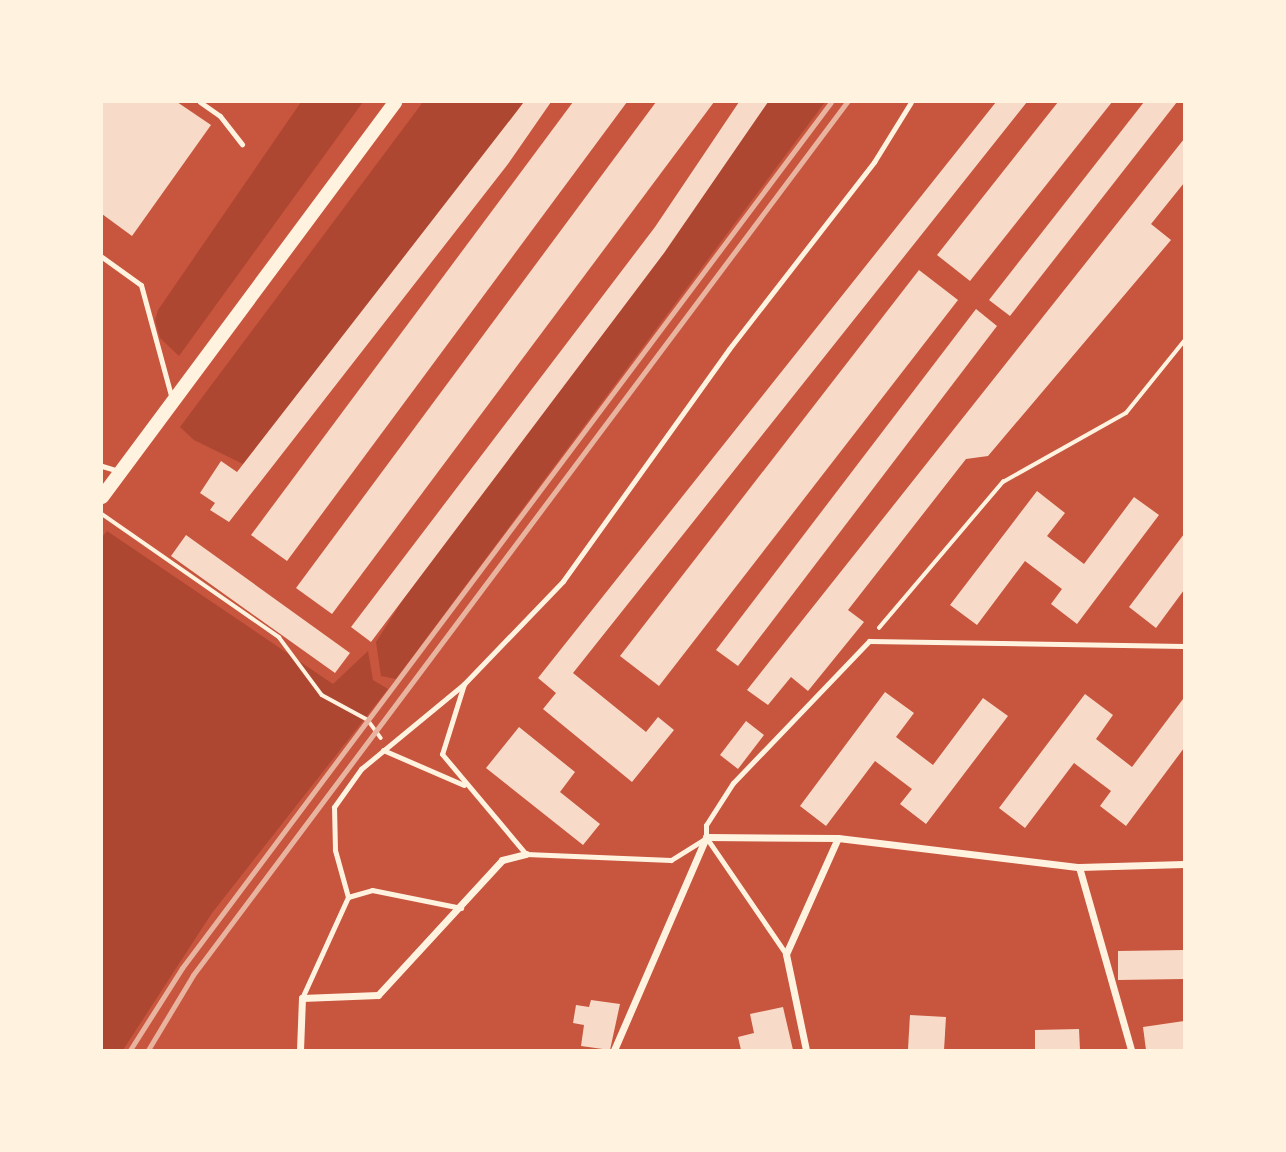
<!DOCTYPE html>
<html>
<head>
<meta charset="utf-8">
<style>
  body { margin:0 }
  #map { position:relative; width:1286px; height:1152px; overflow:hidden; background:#c8553d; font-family:"Alegreya Sans",sans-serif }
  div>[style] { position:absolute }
  .green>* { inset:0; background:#ae4732 }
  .building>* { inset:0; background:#f7dbc8 }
  .path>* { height:3.5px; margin:-1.75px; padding:0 1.75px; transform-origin:1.75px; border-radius:1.75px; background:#fff3e0 }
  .service>* { height:5px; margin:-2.5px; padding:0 2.5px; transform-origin:2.5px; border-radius:2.5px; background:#fff3e0 }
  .minor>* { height:7px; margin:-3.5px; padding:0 3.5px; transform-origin:3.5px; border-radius:3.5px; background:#fff3e0 }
  .secondary>* { height:14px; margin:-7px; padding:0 7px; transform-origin:7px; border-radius:7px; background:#fff3e0 }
  .rail>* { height:5px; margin:-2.5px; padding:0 2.5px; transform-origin:2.5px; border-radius:2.5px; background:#e9b49f }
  span { translate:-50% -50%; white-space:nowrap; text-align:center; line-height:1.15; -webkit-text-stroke:7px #fff3e0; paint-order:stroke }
  .frame { position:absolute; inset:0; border:103px solid #fff3e0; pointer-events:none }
</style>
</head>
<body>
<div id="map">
  <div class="green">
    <i style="clip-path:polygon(301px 102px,363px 102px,179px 356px,160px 338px,155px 320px,158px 310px)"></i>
    <i style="clip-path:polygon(423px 102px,523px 102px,491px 149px,243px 464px,194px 440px,180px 427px)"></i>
    <i style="clip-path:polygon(768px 102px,825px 102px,396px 679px,381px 676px,376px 642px,404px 598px,664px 253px)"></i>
    <i style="clip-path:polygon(107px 531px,333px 684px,368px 651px,373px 680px,388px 689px,212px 913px,123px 1050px,102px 1050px,102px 537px)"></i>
  </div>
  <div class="building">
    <i style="clip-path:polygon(102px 102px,177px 102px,211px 125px,132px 236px,102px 214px)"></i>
    <i style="clip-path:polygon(524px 102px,551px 102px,508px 164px,229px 522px,210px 510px,215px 503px,200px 493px,221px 461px,237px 472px)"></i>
    <i style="clip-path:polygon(573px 102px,627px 102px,287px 561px,251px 535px)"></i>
    <i style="clip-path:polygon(656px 102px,714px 102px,332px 614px,296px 588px)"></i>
    <i style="clip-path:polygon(739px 102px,768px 102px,664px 253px,371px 642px,351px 627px,655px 227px)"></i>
    <i style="clip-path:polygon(996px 102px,1027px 102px,573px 673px,646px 732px,658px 717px,674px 730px,632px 782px,543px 709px,556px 693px,538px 678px)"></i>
    <i style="clip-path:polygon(1058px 102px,1112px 102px,970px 281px,937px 255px)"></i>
    <i style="clip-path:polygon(1144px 102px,1177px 102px,1010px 316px,989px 300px)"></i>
    <i style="clip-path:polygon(1184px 139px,1184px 183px,1151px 224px,1171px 240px,988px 456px,966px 459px,848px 610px,864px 622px,808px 691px,791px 677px,768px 705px,747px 690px)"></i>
    <i style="clip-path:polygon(919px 270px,958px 300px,659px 686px,620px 656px)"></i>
    <i style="clip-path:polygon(976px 309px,997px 326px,738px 666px,716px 650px)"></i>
    <i style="clip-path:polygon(1037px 491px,1065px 513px,1047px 536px,1084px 564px,1134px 497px,1159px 515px,1077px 624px,1051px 604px,1062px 589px,1025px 561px,977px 625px,950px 605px)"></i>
    <i style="clip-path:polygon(1184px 534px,1184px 590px,1156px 628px,1129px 607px)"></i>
    <i style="clip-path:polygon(186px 535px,350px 653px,335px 673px,171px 556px)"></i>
    <i style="clip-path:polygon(885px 692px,914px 713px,896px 737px,933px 765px,983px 698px,1008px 716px,926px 824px,900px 804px,912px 789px,875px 761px,826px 826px,800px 806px)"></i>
    <i style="clip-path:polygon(1085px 694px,1113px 715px,1096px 739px,1132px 767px,1183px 699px,1184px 748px,1126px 826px,1100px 806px,1111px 791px,1074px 763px,1025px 828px,999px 808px)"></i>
    <i style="clip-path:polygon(746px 721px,764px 735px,738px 769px,720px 755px)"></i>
    <i style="clip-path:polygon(519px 727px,575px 772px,560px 792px,600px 824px,583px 845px,486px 768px)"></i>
    <i style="clip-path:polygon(1184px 950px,1184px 979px,1118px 980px,1118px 951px)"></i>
    <i style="clip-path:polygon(591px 1000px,620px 1004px,610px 1050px,581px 1046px,584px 1025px,573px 1023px,576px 1005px,589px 1007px)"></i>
    <i style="clip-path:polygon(783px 1007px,793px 1050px,741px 1050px,738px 1037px,754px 1033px,750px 1014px)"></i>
    <i style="clip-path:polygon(910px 1015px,946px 1017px,944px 1050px,908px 1049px)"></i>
    <i style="clip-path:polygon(1184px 1021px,1184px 1050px,1146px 1050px,1143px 1027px)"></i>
    <i style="clip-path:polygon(1079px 1029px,1080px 1050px,1035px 1050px,1035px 1030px)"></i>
  </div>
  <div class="path">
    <i style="left:102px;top:514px;width:216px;rotate:34.8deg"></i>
    <i style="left:279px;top:637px;width:72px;rotate:53.4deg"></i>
    <i style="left:322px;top:695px;width:52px;rotate:28.5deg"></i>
    <i style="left:368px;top:720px;width:22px;rotate:54deg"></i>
    <i style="left:879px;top:628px;width:192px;rotate:-49.7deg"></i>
    <i style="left:1003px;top:482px;width:141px;rotate:-29.3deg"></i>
    <i style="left:1126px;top:413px;width:92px;rotate:-51.1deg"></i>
  </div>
  <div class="service">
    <i style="left:200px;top:102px;width:24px;rotate:35deg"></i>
    <i style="left:220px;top:116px;width:36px;rotate:52deg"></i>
    <i style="left:102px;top:257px;width:48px;rotate:35.7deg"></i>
    <i style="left:141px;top:285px;width:118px;rotate:74.8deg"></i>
    <i style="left:102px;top:466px;width:17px;rotate:17deg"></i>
    <i style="left:464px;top:684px;width:73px;rotate:107.4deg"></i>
    <i style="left:442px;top:754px;width:131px;rotate:50deg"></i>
    <i style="left:526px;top:854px;width:145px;rotate:2.4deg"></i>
    <i style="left:671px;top:860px;width:39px;rotate:-32deg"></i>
    <i style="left:383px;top:750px;width:88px;rotate:23.4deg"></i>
    <i style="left:348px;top:897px;width:25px;rotate:-16deg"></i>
    <i style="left:372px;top:890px;width:91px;rotate:11.4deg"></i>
    <i style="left:786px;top:954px;width:142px;rotate:-124.4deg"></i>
    <i style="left:706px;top:837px;width:12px;rotate:-90deg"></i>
    <i style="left:706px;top:825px;width:50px;rotate:-57.3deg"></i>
    <i style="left:733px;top:783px;width:197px;rotate:-46.2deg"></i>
    <i style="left:869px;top:641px;width:315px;rotate:0.9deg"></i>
    <i style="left:302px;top:998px;width:111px;rotate:-65.5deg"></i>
    <i style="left:348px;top:897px;width:49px;rotate:-105.5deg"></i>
    <i style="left:335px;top:850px;width:43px;rotate:-91.3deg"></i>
    <i style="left:334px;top:807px;width:47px;rotate:-54.6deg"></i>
    <i style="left:361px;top:769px;width:134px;rotate:-39.5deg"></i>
    <i style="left:464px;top:684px;width:143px;rotate:-46.1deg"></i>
    <i style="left:563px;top:581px;width:285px;rotate:-54.4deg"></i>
    <i style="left:729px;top:349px;width:237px;rotate:-52.2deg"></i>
    <i style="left:874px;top:162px;width:70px;rotate:-58.3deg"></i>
  </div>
  <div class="minor">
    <i style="left:1079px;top:867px;width:190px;rotate:74.1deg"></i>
    <i style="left:300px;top:1050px;width:52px;rotate:-87.8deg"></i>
    <i style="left:302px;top:998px;width:76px;rotate:-2.3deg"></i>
    <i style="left:378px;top:995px;width:183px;rotate:-47.4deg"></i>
    <i style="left:502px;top:860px;width:25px;rotate:-14deg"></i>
    <i style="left:614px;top:1050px;width:232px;rotate:-66.6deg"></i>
    <i style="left:706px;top:837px;width:132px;rotate:0.4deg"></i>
    <i style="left:838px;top:838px;width:243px;rotate:6.9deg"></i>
    <i style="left:1079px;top:867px;width:105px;rotate:-1.6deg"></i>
    <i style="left:806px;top:1050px;width:98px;rotate:-101.8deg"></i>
    <i style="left:786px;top:954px;width:127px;rotate:-65.9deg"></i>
  </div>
  <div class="secondary">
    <i style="left:102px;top:497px;width:492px;rotate:-53.4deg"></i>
  </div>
  <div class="rail">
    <i style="left:130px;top:1050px;width:97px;rotate:-57.6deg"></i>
    <i style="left:182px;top:968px;width:1082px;rotate:-53.15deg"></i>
    <i style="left:148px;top:1050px;width:87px;rotate:-59deg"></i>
    <i style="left:193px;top:975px;width:1091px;rotate:-53.16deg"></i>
  </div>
  <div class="frame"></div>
</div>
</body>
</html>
